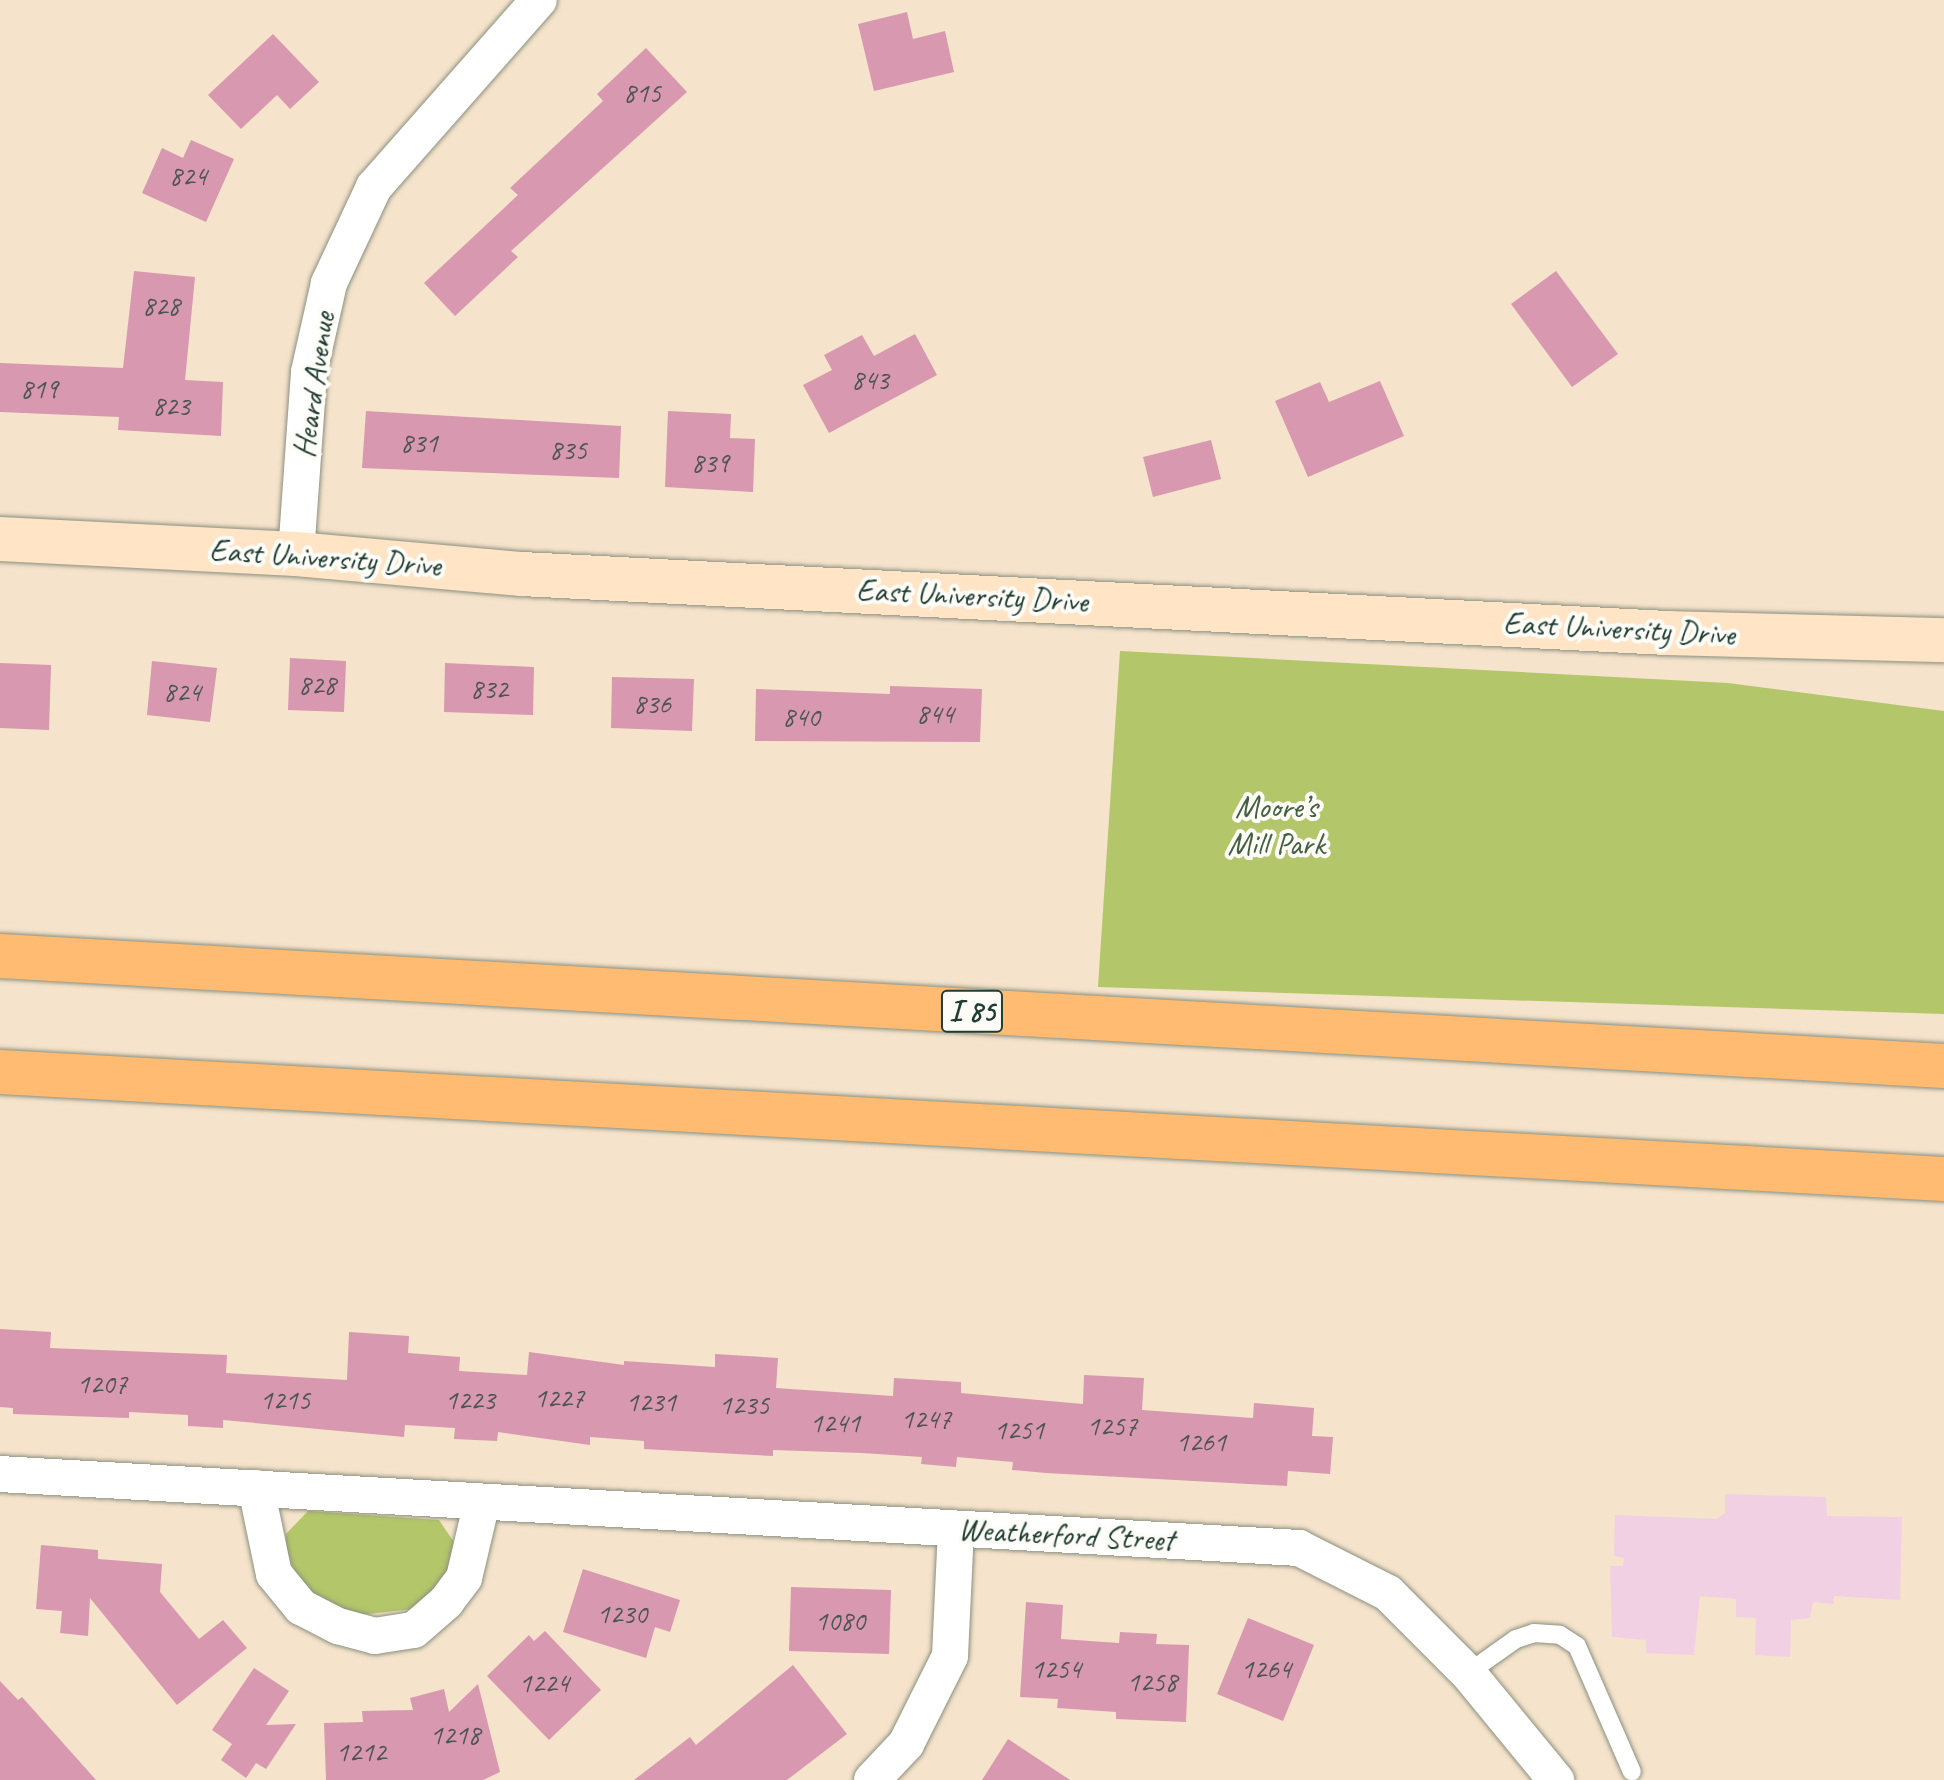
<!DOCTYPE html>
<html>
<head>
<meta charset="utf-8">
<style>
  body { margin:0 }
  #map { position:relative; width:1944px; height:1780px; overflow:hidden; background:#f6e3cb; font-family:Caveat,sans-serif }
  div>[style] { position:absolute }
  .built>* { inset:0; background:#f1d0e4 }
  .green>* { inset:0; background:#b3c669 }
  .building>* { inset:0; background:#d898b0 }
  .roads { filter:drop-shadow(0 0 2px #8a9080) drop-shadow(0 0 2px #8a9080) }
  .service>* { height:18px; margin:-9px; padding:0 9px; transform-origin:9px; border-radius:9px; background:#fff }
  .minor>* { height:36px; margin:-18px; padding:0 18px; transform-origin:18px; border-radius:18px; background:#fff }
  .secondary>* { height:44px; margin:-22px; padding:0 22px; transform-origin:22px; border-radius:22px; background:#ffe4c6 }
  .motorway>* { height:44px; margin:-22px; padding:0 22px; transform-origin:22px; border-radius:22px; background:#ffbb71 }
  span { translate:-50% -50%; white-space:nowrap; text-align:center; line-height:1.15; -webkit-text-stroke:8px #fdfcf7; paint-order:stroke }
  .number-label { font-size:28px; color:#4d5453 }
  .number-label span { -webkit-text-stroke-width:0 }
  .shield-label span { padding:2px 6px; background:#fdfcf7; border:2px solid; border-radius:6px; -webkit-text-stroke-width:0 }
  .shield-label { font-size:30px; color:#1f3d34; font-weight:700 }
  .street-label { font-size:32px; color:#1f3d34 }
  .park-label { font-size:32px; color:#445f41 }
</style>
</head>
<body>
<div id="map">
  <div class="built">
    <i style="clip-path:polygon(1725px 1494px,1826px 1497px,1827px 1516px,1902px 1517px,1900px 1600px,1834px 1596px,1834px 1604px,1813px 1602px,1810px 1618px,1791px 1620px,1790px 1657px,1755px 1655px,1756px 1618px,1736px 1617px,1736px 1599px,1700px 1596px,1694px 1655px,1646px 1653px,1646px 1640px,1612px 1637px,1610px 1566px,1623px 1566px,1624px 1558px,1614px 1556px,1615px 1515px,1717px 1519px,1725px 1513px)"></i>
  </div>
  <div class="green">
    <i style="clip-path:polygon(1120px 651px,1728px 683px,1944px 711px,1944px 1014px,1098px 987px)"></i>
    <i style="clip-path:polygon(308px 1511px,439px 1520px,456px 1545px,452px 1566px,436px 1591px,413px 1609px,350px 1616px,324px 1605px,301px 1583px,286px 1553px,286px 1534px)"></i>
  </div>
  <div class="building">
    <i style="clip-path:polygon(907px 12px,913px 39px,945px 31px,954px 72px,874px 91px,858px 24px)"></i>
    <i style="clip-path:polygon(273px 34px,319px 82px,290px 109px,277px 95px,241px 129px,208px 95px)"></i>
    <i style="clip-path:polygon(646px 48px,687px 92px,511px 251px,518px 257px,455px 316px,424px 283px,518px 195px,510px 188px,603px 101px,597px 94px)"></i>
    <i style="clip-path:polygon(191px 140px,234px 159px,206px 222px,142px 193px,162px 148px,183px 158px)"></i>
    <i style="clip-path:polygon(134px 271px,195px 277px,185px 380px,223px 382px,221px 436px,118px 430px,119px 417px,0 412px,0 363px,123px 368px)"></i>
    <i style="clip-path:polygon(1556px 271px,1618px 354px,1572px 387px,1511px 304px)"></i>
    <i style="clip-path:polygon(915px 334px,937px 375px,829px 433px,803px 385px,832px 370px,824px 355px,862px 335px,874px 356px)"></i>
    <i style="clip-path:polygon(1380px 381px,1404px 436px,1308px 477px,1275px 401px,1320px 382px,1329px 402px)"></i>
    <i style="clip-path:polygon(366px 411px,621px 426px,619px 478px,362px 468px)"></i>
    <i style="clip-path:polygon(668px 411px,731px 414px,730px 438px,755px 439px,753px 492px,665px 487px)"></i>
    <i style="clip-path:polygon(1211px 440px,1221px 479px,1153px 497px,1143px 457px)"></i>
    <i style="clip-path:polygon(290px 658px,346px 661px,344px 712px,288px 710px)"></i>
    <i style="clip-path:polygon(152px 661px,217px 668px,210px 722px,147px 715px)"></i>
    <i style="clip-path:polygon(0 663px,51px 665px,49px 730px,0 728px)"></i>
    <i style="clip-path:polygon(445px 663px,534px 667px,533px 715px,444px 712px)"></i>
    <i style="clip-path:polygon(612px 677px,694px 679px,692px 731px,611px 728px)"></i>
    <i style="clip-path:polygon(890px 686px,982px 689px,980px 742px,755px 741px,756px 689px,890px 694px)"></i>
    <i style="clip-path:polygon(0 1329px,51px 1332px,50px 1348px,227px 1355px,226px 1373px,347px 1380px,349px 1332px,409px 1336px,408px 1353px,460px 1357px,459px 1371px,527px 1375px,529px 1352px,624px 1365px,624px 1361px,715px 1367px,715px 1354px,778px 1358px,776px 1388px,893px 1396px,894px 1378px,961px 1382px,961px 1393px,1083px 1404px,1084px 1375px,1144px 1378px,1142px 1410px,1253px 1418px,1254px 1403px,1314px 1408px,1312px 1436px,1333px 1437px,1330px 1474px,1288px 1471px,1287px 1486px,1046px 1473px,1012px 1470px,1013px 1462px,957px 1457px,956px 1467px,921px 1464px,922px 1457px,862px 1453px,773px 1450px,773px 1456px,644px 1449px,644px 1441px,590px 1437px,590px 1445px,498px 1432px,497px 1441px,454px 1439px,455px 1428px,405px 1425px,404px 1437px,223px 1420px,223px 1428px,188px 1426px,188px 1415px,129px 1412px,129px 1418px,13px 1414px,13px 1408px,0 1407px)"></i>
    <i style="clip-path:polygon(41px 1545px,98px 1550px,98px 1559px,162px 1564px,160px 1592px,199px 1639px,223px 1620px,247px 1648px,177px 1705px,90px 1598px,88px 1636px,60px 1633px,62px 1611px,36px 1609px)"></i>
    <i style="clip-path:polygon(583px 1569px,680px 1600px,670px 1632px,655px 1627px,646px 1658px,563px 1632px)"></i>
    <i style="clip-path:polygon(791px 1587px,891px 1590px,889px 1654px,789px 1651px)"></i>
    <i style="clip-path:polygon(1026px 1602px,1063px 1605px,1061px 1639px,1119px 1643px,1120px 1632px,1157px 1634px,1156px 1644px,1189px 1645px,1186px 1722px,1116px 1719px,1116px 1712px,1057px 1708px,1058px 1699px,1020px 1697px)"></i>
    <i style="clip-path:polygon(1248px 1618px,1314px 1645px,1283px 1721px,1217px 1694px)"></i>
    <i style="clip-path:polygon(545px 1631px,601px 1690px,549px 1740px,487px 1676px,529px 1635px,534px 1641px)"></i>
    <i style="clip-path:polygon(793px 1665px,847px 1734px,787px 1780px,634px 1780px,690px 1737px,696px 1745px)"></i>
    <i style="clip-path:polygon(254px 1668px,289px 1691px,266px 1725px,296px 1724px,266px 1769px,256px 1763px,246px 1778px,221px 1760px,232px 1744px,212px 1730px)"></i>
    <i style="clip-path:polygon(0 1681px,18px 1700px,22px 1697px,96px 1780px,0 1780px)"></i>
    <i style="clip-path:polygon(478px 1684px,500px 1772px,483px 1780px,326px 1780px,324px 1723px,363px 1722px,362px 1711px,413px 1710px,410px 1698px,444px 1689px,449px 1712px)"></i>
    <i style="clip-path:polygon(1008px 1739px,1070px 1780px,982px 1780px)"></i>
  </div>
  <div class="roads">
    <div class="service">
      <i style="left:1468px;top:1673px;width:59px;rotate:-35.3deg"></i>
      <i style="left:1516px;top:1639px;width:19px;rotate:-18deg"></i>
      <i style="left:1534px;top:1633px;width:26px;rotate:4deg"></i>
      <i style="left:1560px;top:1635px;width:20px;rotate:33deg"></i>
      <i style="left:1577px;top:1646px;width:137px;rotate:66.4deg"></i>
    </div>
    <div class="minor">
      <i style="left:296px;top:554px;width:182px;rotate:-85.9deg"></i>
      <i style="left:309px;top:372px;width:91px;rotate:-77.3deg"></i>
      <i style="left:329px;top:283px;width:106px;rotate:-64.9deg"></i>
      <i style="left:374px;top:187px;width:249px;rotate:-48.6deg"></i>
      <i style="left:0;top:1474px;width:1301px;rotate:3.26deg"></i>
      <i style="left:1299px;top:1548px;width:100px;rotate:26.8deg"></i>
      <i style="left:1388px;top:1593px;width:113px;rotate:45deg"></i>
      <i style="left:1468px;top:1673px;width:139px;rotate:50.6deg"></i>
      <i style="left:256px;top:1488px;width:88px;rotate:78.2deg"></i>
      <i style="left:274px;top:1574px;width:43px;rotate:50.7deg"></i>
      <i style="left:301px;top:1607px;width:42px;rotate:27.2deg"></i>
      <i style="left:338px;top:1626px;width:38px;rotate:15deg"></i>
      <i style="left:375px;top:1636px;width:39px;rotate:-9deg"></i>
      <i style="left:414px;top:1630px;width:43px;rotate:-41.2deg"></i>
      <i style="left:446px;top:1602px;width:30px;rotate:-53deg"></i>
      <i style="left:464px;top:1578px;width:78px;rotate:-76.7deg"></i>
      <i style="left:872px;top:1780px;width:50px;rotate:-46.6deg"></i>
      <i style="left:906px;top:1744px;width:98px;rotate:-63.4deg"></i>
      <i style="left:950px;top:1656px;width:127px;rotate:-87.3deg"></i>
    </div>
    <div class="secondary">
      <i style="left:0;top:539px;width:296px;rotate:2.9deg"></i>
      <i style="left:296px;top:554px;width:227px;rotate:5.1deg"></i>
      <i style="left:522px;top:574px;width:1148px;rotate:2.95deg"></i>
      <i style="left:1668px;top:633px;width:276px;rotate:1.5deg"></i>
    </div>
    <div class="motorway">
      <i style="left:0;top:956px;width:1947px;rotate:3.24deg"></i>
      <i style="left:0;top:1072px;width:1947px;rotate:3.15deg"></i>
    </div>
  </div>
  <div class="number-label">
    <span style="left:642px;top:93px">815</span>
    <span style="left:188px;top:176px">824</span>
    <span style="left:161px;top:306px">828</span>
    <span style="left:870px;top:380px">843</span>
    <span style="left:39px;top:389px">819</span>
    <span style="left:171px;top:406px">823</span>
    <span style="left:419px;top:443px">831</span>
    <span style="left:568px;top:450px">835</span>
    <span style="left:710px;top:463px">839</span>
    <span style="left:317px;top:685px">828</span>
    <span style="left:489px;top:689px">832</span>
    <span style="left:182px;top:692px">824</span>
    <span style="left:652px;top:704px">836</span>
    <span style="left:935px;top:714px">844</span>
    <span style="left:801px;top:717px">840</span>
    <span style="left:102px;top:1384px">1207</span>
    <span style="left:559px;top:1398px">1227</span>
    <span style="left:285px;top:1400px">1215</span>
    <span style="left:470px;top:1400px">1223</span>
    <span style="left:651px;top:1402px">1231</span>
    <span style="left:744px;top:1405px">1235</span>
    <span style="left:926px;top:1419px">1247</span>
    <span style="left:835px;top:1423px">1241</span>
    <span style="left:1112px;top:1426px">1257</span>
    <span style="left:1019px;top:1430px">1251</span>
    <span style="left:1201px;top:1442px">1261</span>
    <span style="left:622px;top:1614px">1230</span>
    <span style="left:840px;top:1621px">1080</span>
    <span style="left:1056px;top:1669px">1254</span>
    <span style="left:1266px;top:1669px">1264</span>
    <span style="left:1152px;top:1682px">1258</span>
    <span style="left:544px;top:1683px">1224</span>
    <span style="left:455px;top:1735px">1218</span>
    <span style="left:361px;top:1752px">1212</span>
  </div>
  <div class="shield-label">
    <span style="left:972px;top:1011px">I 85</span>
  </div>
  <div class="street-label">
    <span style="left:314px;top:385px;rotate:-82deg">Heard Avenue</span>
    <span style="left:325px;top:558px;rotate:4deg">East University Drive</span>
    <span style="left:972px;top:596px;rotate:3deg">East University Drive</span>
    <span style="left:1619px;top:629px;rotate:3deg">East University Drive</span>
    <span style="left:1066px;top:1535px;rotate:3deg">Weatherford Street</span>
  </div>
  <div class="park-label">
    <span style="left:1276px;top:826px">Moore’s<br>Mill Park</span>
  </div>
</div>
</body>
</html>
